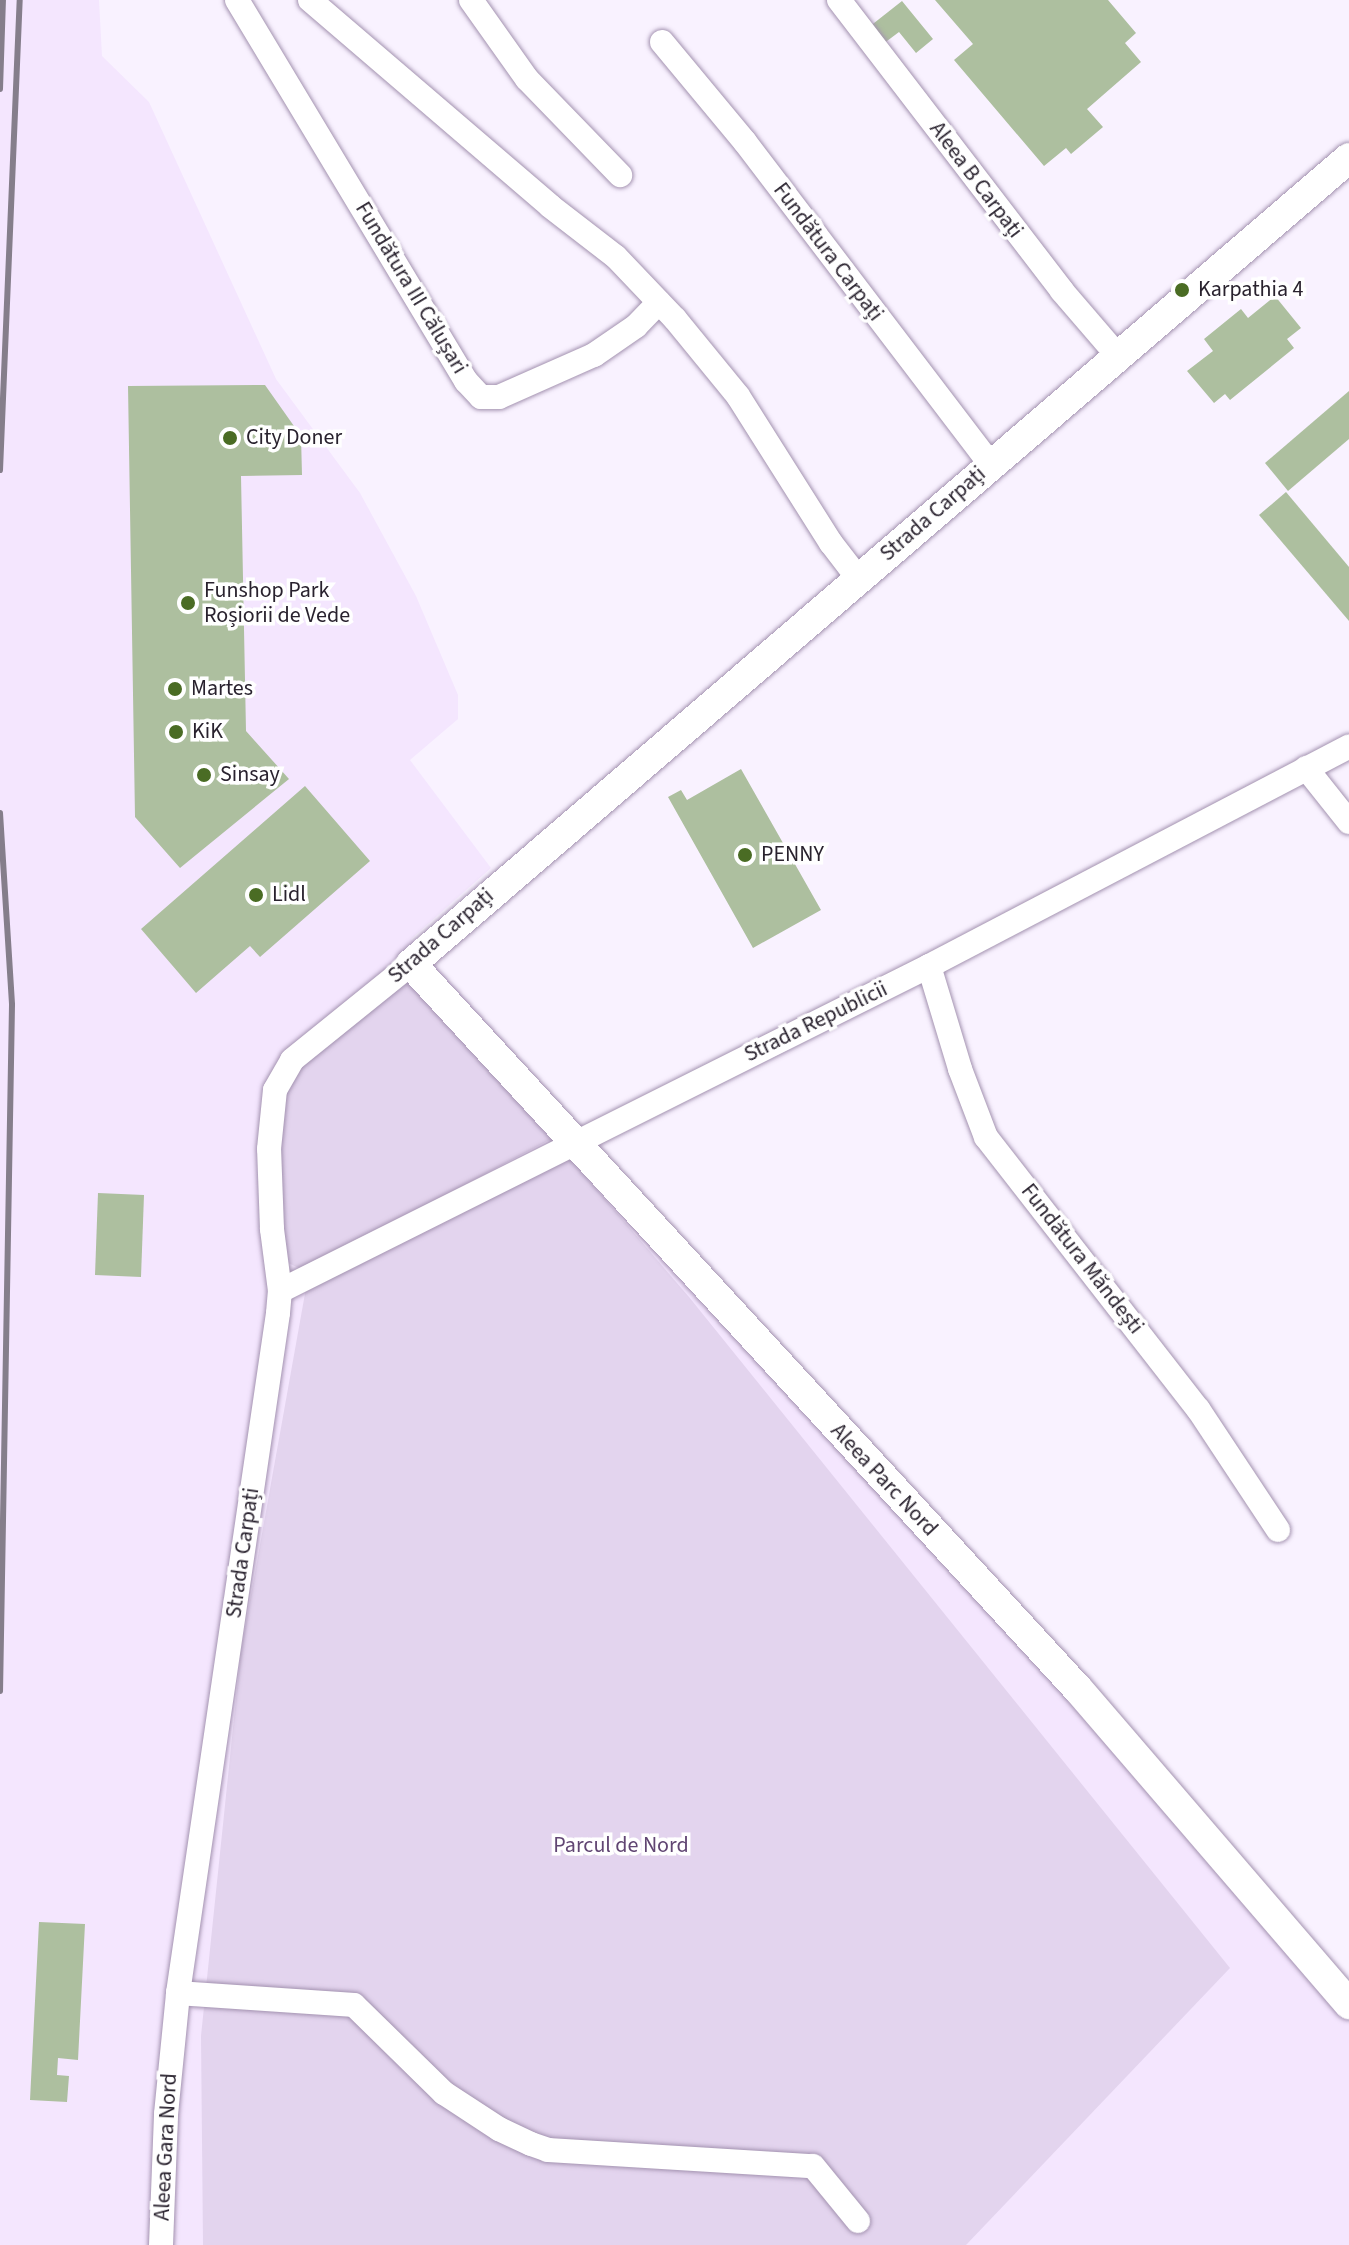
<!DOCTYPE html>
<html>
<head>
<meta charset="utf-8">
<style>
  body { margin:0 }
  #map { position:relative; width:1349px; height:2245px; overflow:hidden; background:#f9f2ff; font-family:"Source Sans 3",sans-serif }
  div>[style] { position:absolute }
  .built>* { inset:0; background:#f4e6fe }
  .green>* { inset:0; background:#e3d4ee }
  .building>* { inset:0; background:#adbf9f }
  .roads { filter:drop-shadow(0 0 2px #a392b0) drop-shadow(0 0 2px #a392b0) }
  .minor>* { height:24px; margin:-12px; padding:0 12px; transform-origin:12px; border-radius:12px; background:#fff }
  .tertiary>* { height:30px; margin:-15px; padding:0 15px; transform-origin:15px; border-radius:15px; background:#fff }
  .rail>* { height:6px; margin:-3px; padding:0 3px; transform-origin:3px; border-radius:3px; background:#857e8b }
  .dots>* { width:22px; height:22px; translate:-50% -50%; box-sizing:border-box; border:4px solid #fff; border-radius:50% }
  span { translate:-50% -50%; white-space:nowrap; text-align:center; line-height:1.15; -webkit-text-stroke:7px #fff; paint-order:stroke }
  .street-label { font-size:22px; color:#29222e }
  .poi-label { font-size:22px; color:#29222e }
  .left { translate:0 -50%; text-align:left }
  .park-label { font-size:22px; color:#614673 }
</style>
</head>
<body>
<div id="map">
  <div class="built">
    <i style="clip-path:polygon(0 0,99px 0,102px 56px,149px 102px,276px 379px,360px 493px,416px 596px,458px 695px,458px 719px,410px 760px,491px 868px,411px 939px,1010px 1599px,1349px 1986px,1349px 2245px,0 2245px)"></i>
  </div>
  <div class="green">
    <i style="clip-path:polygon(404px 979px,551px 1139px,310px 1267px,299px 1268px,286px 1262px,278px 1230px,279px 1116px,288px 1084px,303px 1062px)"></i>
    <i style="clip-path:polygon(567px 1155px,689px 1297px,1230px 1968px,966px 2245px,203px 2245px,201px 2036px,241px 1651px,306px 1288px)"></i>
  </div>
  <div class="building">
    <i style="clip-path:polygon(935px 0,1108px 0,1136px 33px,1125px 43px,1141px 62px,1087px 109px,1103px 127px,1071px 154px,1066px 148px,1044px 166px,954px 60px,973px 44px)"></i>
    <i style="clip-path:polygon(902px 1px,933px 39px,916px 53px,899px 32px,883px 44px,869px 27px)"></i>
    <i style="clip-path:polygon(1275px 296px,1301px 328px,1287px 339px,1294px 348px,1230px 400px,1225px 394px,1214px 403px,1187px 371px,1213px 351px,1204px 339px,1241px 309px,1248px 318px)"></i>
    <i style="clip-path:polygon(265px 385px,301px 436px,302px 475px,241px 476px,246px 731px,289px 779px,180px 868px,135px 817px,128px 386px)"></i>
    <i style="clip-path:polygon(1349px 391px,1349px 439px,1288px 491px,1265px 463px)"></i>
    <i style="clip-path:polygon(1286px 492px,1349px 567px,1349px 621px,1259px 515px)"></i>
    <i style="clip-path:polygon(741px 769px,821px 910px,753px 948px,668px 797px,681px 790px,687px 800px)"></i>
    <i style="clip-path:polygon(305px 786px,370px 861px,260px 957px,250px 946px,196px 993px,141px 929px)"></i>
    <i style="clip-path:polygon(98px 1193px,144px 1195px,141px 1277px,95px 1275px)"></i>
    <i style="clip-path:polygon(39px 1922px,85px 1924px,78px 2060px,58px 2058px,57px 2075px,69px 2076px,67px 2102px,30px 2100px)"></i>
  </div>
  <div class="roads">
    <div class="minor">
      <i style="left:237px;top:0;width:445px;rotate:59deg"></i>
      <i style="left:466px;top:381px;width:22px;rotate:47deg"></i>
      <i style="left:481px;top:397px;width:18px"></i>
      <i style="left:499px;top:397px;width:104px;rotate:-23.9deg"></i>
      <i style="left:594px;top:355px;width:51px;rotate:-34.6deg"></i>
      <i style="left:636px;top:326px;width:33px;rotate:-46deg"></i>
      <i style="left:310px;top:0;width:316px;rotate:40.6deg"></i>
      <i style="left:550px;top:206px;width:83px;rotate:37.7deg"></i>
      <i style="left:616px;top:257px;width:86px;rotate:46.4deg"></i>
      <i style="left:675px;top:319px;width:99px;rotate:50.7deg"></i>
      <i style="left:738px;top:396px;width:174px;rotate:57.7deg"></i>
      <i style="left:831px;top:543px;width:44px;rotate:52.4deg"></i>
      <i style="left:471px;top:0;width:97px;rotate:54.7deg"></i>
      <i style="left:527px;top:79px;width:134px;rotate:45.9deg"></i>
      <i style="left:839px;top:0;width:367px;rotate:52.5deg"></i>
      <i style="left:1062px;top:291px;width:86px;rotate:49.3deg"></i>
      <i style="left:662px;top:42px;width:130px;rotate:50.3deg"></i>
      <i style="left:745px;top:142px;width:406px;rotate:52.7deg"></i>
      <i style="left:1306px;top:768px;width:69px;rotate:51.5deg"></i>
      <i style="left:929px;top:966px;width:108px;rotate:73.2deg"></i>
      <i style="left:960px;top:1069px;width:73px;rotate:69.1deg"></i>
      <i style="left:986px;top:1137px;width:345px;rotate:52.1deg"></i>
      <i style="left:1198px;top:1409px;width:145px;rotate:56.5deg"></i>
      <i style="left:280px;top:1291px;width:726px;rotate:-26.6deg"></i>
      <i style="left:929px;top:966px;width:474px;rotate:-27.6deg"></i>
      <i style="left:178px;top:1993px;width:176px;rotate:3.9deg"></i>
      <i style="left:354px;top:2005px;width:126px;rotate:44.4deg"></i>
      <i style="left:444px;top:2093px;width:66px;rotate:33.2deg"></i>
      <i style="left:499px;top:2129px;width:35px;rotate:25deg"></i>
      <i style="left:531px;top:2144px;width:18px;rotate:19deg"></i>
      <i style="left:548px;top:2150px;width:265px;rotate:3.5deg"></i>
      <i style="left:813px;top:2166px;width:71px;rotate:50.7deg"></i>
      <i style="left:161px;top:2245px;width:131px;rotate:-87.8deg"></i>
      <i style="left:166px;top:2114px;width:122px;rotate:-84.3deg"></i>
      <i style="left:178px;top:1993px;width:687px;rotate:-81.63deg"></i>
      <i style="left:278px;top:1313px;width:22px;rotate:-85deg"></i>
      <i style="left:280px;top:1291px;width:63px;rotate:-97.4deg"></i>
      <i style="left:272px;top:1229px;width:80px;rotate:-92.1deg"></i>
      <i style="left:269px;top:1149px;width:59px;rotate:-84.2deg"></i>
      <i style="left:275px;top:1090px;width:34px;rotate:-60deg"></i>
      <i style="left:292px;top:1060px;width:153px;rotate:-38.9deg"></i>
    </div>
    <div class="tertiary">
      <i style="left:1349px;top:158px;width:1237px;rotate:139.33deg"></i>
      <i style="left:411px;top:964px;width:985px;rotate:47.39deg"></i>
      <i style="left:1078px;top:1689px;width:416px;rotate:49.3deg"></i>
    </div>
  </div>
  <div class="rail">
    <i style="left:0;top:89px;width:89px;rotate:-88.1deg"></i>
    <i style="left:0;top:470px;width:470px;rotate:-87.6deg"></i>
    <i style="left:0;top:813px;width:192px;rotate:86.4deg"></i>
    <i style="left:12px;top:1005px;width:686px;rotate:91deg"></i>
  </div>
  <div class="dots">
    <i style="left:1182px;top:290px;background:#4a6c24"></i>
    <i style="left:230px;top:438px;background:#4a6c24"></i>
    <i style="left:188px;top:603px;background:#4a6c24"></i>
    <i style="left:175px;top:689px;background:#4a6c24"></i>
    <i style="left:176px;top:732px;background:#4a6c24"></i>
    <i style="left:204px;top:775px;background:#4a6c24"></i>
    <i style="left:745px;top:855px;background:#4a6c24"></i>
    <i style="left:256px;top:895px;background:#4a6c24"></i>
  </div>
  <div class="street-label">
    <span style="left:976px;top:180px;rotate:53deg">Aleea B Carpați</span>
    <span style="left:828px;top:252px;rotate:53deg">Fundătura Carpați</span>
    <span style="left:411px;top:288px;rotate:59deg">Fundătura III Călușari</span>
    <span style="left:933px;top:514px;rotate:-41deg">Strada Carpați</span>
    <span style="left:441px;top:936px;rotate:-41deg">Strada Carpați</span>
    <span style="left:816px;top:1022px;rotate:-26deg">Strada Republicii</span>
    <span style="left:1082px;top:1259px;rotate:52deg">Fundătura Măndești</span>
    <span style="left:884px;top:1480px;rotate:47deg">Aleea Parc Nord</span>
    <span style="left:243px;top:1553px;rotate:-82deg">Strada Carpați</span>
    <span style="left:166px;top:2147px;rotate:-87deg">Aleea Gara Nord</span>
  </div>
  <div class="poi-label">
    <span class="left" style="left:1198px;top:290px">Karpathia 4</span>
    <span class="left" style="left:246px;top:438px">City Doner</span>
    <span class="left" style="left:204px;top:603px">Funshop Park<br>Roșiorii de Vede</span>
    <span class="left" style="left:191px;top:689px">Martes</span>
    <span class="left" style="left:192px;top:732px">KiK</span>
    <span class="left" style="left:220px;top:775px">Sinsay</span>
    <span class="left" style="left:761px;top:855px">PENNY</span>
    <span class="left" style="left:272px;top:895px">Lidl</span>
  </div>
  <div class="park-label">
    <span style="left:621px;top:1846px">Parcul de Nord</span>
  </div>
</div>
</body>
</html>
